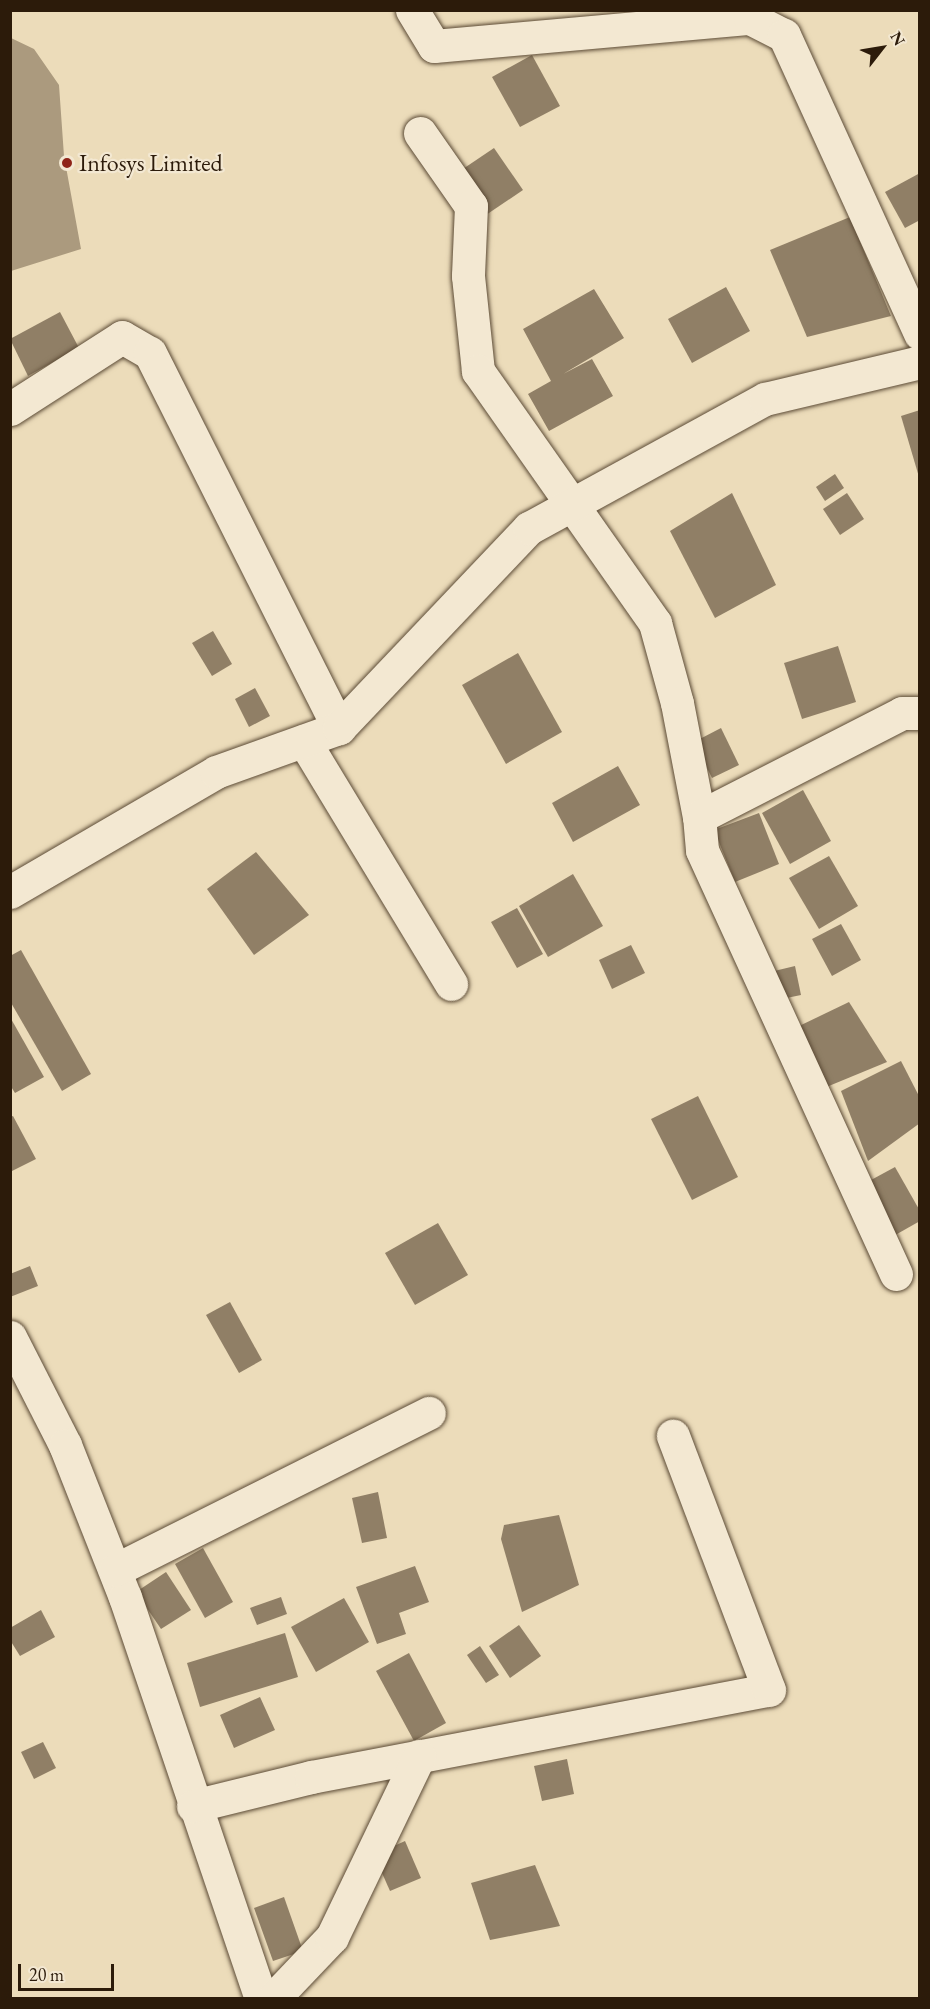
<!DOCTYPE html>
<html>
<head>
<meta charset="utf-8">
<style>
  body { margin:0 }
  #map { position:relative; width:930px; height:2009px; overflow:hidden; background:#ecdcba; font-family:"EB Garamond",serif }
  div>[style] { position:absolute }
  .water>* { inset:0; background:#ab9a7e }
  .building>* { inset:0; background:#907f66 }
  .roads { filter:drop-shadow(0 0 2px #5c4b36) drop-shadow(0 0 2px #5c4b36) }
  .minor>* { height:33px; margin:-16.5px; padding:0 16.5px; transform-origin:16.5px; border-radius:16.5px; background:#f3e8d2 }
  .dots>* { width:16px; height:16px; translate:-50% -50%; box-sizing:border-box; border:3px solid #f3e8d2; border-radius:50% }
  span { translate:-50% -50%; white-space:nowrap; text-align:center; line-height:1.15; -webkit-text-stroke:4.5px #f3e8d2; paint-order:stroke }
  .poi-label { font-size:24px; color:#2c1b0a }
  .left { translate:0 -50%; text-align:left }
  .frame { position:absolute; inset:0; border:12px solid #2c1b0a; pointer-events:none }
  .north { position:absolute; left:852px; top:18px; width:60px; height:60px; -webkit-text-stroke:4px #f3e8d2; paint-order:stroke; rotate:59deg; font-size:16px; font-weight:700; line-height:24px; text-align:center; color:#2c1b0a }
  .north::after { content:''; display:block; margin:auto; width:21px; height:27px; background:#2c1b0a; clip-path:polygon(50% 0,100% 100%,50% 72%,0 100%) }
  .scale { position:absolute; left:18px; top:1964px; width:96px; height:27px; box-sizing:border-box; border:3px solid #2c1b0a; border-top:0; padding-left:8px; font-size:18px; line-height:21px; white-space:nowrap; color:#2c1b0a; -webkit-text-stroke:4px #f3e8d2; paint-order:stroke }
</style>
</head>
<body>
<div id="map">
  <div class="water">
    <i style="clip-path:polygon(11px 38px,34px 49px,59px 85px,64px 156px,81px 249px,11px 271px)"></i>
  </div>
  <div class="building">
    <i style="clip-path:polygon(532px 55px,560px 106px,520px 127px,492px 77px)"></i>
    <i style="clip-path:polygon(494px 148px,523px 190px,483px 217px,454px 175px)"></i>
    <i style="clip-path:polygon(920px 173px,920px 220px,905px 228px,885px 192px)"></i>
    <i style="clip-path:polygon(850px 217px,891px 316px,807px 337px,770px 250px)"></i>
    <i style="clip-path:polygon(726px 287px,750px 331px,692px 363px,668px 319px)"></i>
    <i style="clip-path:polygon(594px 289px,624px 338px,563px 374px,592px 359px,613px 396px,549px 431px,528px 394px,551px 381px,523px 329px)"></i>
    <i style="clip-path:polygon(60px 312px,79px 348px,28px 376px,10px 339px)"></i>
    <i style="clip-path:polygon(920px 410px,920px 477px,919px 477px,901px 416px)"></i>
    <i style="clip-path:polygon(835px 474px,844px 488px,825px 501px,816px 487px)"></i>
    <i style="clip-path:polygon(732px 493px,776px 585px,715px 618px,670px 531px)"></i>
    <i style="clip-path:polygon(847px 493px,864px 519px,840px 535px,823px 509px)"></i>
    <i style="clip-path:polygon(213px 631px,232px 664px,212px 676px,192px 643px)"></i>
    <i style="clip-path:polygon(838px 646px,856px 702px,802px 719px,784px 663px)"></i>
    <i style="clip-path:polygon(518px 653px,562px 732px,506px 764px,462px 685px)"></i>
    <i style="clip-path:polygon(255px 688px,270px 716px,249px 727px,235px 699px)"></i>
    <i style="clip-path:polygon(721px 728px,739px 765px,712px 778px,694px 742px)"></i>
    <i style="clip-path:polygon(618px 766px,640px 805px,573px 842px,552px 803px)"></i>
    <i style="clip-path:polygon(803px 790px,831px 841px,790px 864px,762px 813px)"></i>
    <i style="clip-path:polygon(759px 813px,779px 864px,735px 882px,714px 830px)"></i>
    <i style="clip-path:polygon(256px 852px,309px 915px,254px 955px,207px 889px)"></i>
    <i style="clip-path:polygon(829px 856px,858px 906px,819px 929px,789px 878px)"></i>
    <i style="clip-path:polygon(573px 874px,603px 926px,548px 957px,519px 906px)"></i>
    <i style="clip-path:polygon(517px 908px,543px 954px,517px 968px,491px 922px)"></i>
    <i style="clip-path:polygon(841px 924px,861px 960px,832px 976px,812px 939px)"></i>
    <i style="clip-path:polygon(631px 945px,645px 973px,612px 989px,599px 960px)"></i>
    <i style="clip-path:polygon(21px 950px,91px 1074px,62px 1091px,10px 1001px,10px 956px)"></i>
    <i style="clip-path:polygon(795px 966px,801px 995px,772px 1001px,766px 973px)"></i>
    <i style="clip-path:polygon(849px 1002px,887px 1062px,824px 1088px,795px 1028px)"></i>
    <i style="clip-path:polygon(10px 1017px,44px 1077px,15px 1093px,10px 1085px)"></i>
    <i style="clip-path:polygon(901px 1061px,920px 1098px,920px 1123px,868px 1161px,841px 1091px)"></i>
    <i style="clip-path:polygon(698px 1096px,738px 1177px,692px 1200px,651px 1119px)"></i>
    <i style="clip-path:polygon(13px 1116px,36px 1159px,10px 1172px,10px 1117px)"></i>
    <i style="clip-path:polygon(895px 1167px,920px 1211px,920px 1221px,890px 1238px,860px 1186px)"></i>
    <i style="clip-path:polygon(438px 1223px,468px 1275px,415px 1305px,385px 1253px)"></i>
    <i style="clip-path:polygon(30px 1266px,38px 1286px,10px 1297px,10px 1274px)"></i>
    <i style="clip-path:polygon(230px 1302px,262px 1360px,239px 1373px,206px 1315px)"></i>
    <i style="clip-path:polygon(378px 1492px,387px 1538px,362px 1543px,352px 1498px)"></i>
    <i style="clip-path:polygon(559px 1515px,579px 1585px,522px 1612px,501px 1539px,504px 1525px)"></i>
    <i style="clip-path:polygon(203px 1548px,233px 1602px,205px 1618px,175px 1564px)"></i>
    <i style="clip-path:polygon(415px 1566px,429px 1602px,399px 1613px,406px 1634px,377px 1644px,356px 1587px)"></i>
    <i style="clip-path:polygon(166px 1572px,191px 1610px,161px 1629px,136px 1592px)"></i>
    <i style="clip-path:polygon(281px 1597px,287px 1614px,257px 1625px,250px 1608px)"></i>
    <i style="clip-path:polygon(344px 1598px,369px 1642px,316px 1672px,291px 1627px)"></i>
    <i style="clip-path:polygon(41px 1610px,55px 1637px,20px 1656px,10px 1640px,10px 1628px)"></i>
    <i style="clip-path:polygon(519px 1625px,541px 1656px,510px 1678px,489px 1646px)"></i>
    <i style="clip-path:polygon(285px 1633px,298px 1677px,200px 1707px,187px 1663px)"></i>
    <i style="clip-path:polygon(480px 1646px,499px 1675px,486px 1683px,467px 1655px)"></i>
    <i style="clip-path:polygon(409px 1653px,446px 1723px,414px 1741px,376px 1671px)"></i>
    <i style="clip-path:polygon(260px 1697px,275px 1730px,234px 1748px,220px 1715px)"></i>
    <i style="clip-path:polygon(43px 1742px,56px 1768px,34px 1779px,21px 1752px)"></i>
    <i style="clip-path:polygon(567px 1759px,574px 1794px,542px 1801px,534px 1766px)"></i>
    <i style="clip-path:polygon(405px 1841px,421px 1878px,390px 1891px,374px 1855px)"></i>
    <i style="clip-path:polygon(535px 1865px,560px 1926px,490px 1940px,471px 1883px)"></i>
    <i style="clip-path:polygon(284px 1897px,303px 1951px,273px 1961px,254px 1908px)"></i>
  </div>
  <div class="roads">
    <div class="minor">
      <i style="left:412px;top:10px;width:42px;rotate:58.6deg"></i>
      <i style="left:434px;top:46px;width:317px;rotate:-5.1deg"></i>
      <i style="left:750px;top:18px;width:38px;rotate:27deg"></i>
      <i style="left:784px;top:35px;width:328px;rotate:65.5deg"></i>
      <i style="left:420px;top:133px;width:89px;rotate:55.1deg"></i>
      <i style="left:471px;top:206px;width:70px;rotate:92.5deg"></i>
      <i style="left:468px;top:276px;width:96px;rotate:84deg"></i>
      <i style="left:478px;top:371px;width:308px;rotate:54.9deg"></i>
      <i style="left:655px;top:623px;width:83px;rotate:74.6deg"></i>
      <i style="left:677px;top:703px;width:116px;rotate:79.1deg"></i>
      <i style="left:10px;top:409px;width:133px;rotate:-32.7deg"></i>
      <i style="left:122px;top:337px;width:32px;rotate:30deg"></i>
      <i style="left:150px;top:353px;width:420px;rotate:63.3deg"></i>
      <i style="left:304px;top:741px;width:284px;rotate:58.8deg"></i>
      <i style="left:10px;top:892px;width:238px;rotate:-30.2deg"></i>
      <i style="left:216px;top:772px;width:131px;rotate:-19.7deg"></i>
      <i style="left:339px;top:728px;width:276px;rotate:-46.5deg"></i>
      <i style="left:529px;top:528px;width:269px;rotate:-28.7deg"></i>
      <i style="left:765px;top:399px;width:159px;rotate:-13.4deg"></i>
      <i style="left:896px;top:1274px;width:466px;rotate:-114.6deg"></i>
      <i style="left:702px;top:850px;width:33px;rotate:-95deg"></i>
      <i style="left:699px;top:817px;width:228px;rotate:-27.1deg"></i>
      <i style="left:902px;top:713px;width:18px"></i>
      <i style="left:10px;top:1337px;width:121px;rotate:63deg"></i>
      <i style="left:65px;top:1445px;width:163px;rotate:68.5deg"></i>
      <i style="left:125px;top:1597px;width:423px;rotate:71.3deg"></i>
      <i style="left:115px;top:1570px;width:351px;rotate:-26.6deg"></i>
      <i style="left:193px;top:1806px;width:122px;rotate:-13.8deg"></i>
      <i style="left:311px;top:1777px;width:466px;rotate:-10.8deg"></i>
      <i style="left:769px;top:1690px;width:272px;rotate:-110.7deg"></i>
      <i style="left:274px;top:1998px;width:84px;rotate:-46.4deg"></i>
      <i style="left:332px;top:1937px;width:201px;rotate:-64.3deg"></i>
    </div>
  </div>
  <div class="dots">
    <i style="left:67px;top:163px;background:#8f2418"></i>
  </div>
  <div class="poi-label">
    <span class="left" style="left:79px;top:163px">Infosys Limited</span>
  </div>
  <div class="frame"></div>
  <div class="north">N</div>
  <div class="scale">20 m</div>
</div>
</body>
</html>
